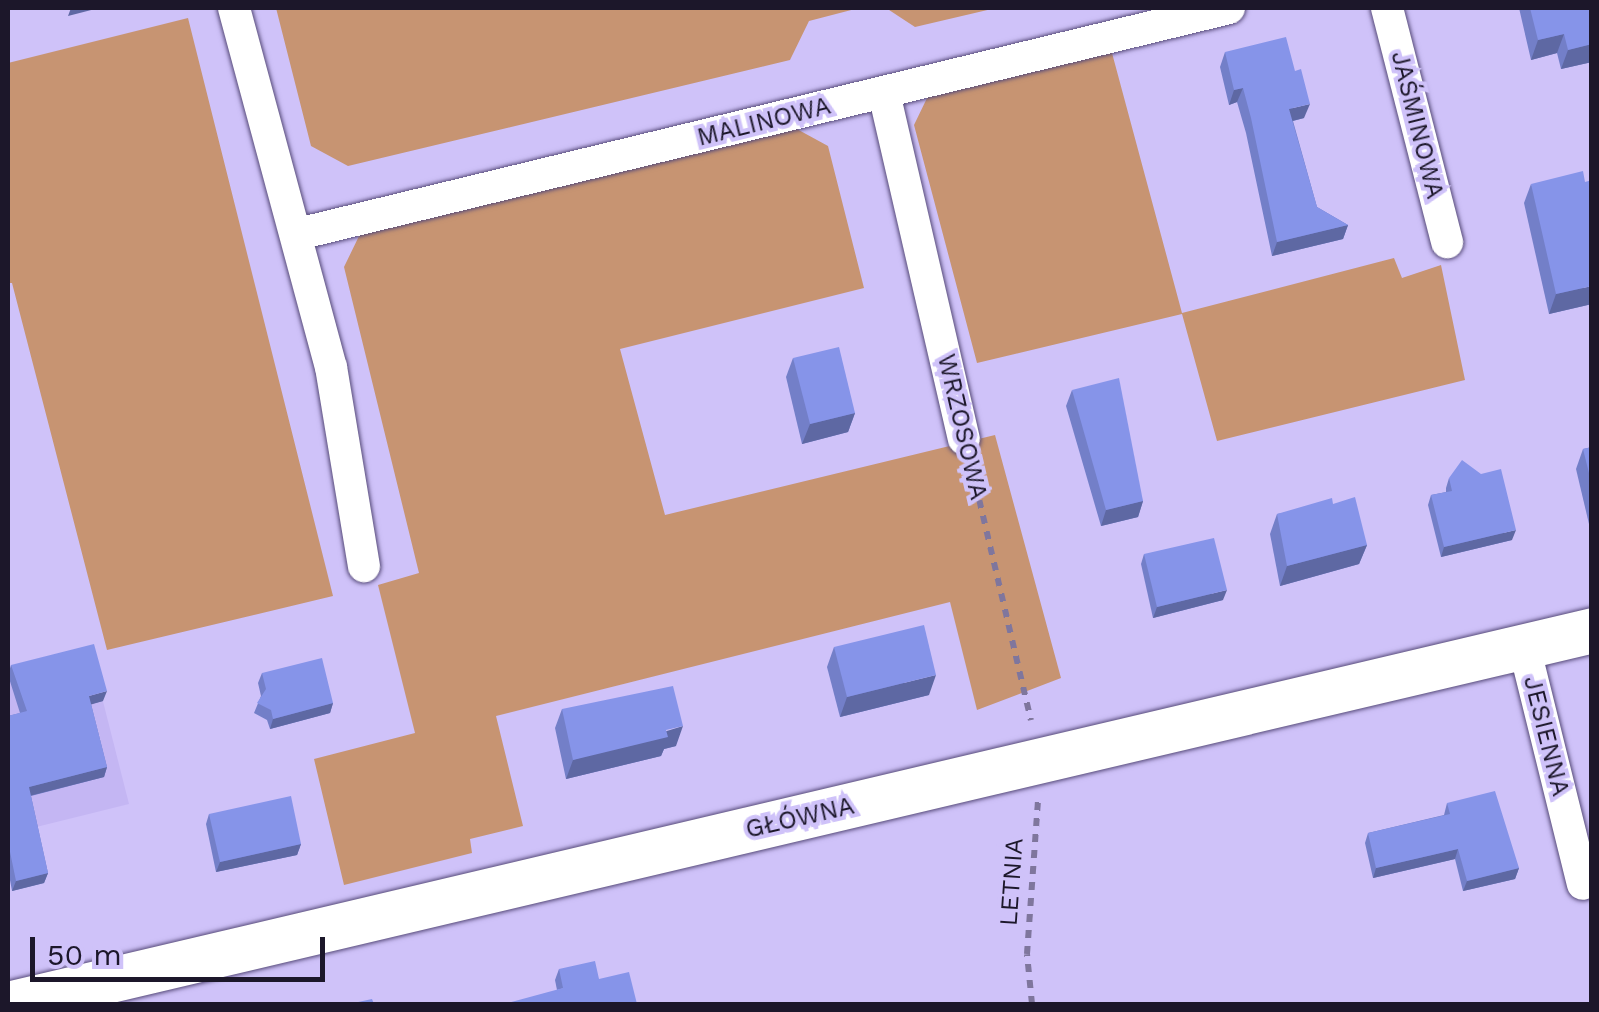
<!DOCTYPE html>
<html>
<head>
<meta charset="utf-8">
<style>
  body { margin:0 }
  #map { position:relative; width:1599px; height:1012px; overflow:hidden; background:#cfc2f9; font-family:"Work Sans",sans-serif }
  div>[style] { position:absolute }
  .built>* { inset:0; background:#c4b6f3 }
  .green>* { inset:0; background:#c79472 }
  .path>* { height:6px; margin-top:-3px; transform-origin:0; background:repeating-linear-gradient(90deg,#7f769d 0 8px,transparent 0 16px) }
  .roads { filter:drop-shadow(0 0 2px #574b7a) drop-shadow(0 0 2px #574b7a) }
  .street>* { height:32px; margin:-16px; padding:0 16px; transform-origin:16px; border-radius:16px; background:#fff }
  .secondary>* { height:45px; margin:-22.5px; padding:0 22.5px; transform-origin:22.5px; border-radius:22.5px; background:#fff }
  .wall>* { inset:0; background:#737fc8 }
  .shaded-wall>* { inset:0; background:#5e68a3 }
  .building>* { inset:0; background:#8694e9 }
  span { translate:-50% -50%; white-space:nowrap; text-align:center; line-height:1.15; -webkit-text-stroke:8px #cfc2f9; paint-order:stroke }
  .street-label { font-size:25px; color:#1c172a }
  .frame { position:absolute; inset:0; border:10px solid #1c172a; pointer-events:none }
  .scale { position:absolute; left:30px; top:937px; width:295px; height:45px; box-sizing:border-box; border:5px solid #1c172a; border-top:0; padding-left:12px; font-size:30px; line-height:35px; white-space:nowrap; color:#1c172a; -webkit-text-stroke:8px #cfc2f9; paint-order:stroke }
</style>
</head>
<body>
<div id="map">
  <div class="built">
    <i style="clip-path:polygon(91px 654px,129px 804px,8px 834px,8px 675px)"></i>
  </div>
  <div class="green">
    <i style="clip-path:polygon(276px 8px,859px 8px,809px 21px,790px 60px,348px 166px,311px 146px)"></i>
    <i style="clip-path:polygon(886px 8px,996px 8px,915px 27px)"></i>
    <i style="clip-path:polygon(188px 18px,333px 596px,107px 650px,12px 283px,8px 283px,8px 63px)"></i>
    <i style="clip-path:polygon(1112px 53px,1182px 313px,1394px 258px,1402px 278px,1441px 265px,1465px 380px,1217px 441px,1182px 314px,977px 363px,914px 125px,928px 96px)"></i>
    <i style="clip-path:polygon(795px 128px,828px 146px,864px 288px,620px 349px,665px 515px,995px 435px,1061px 678px,977px 710px,950px 602px,496px 716px,523px 826px,470px 839px,472px 853px,344px 885px,314px 759px,415px 733px,378px 585px,419px 573px,344px 267px,360px 234px)"></i>
  </div>
  <div class="path">
    <i style="left:972px;top:469px;width:258px;rotate:76.8deg"></i>
    <i style="left:1032px;top:1004px;width:50px;rotate:-95.7deg"></i>
    <i style="left:1027px;top:954px;width:153px;rotate:-85.9deg"></i>
  </div>
  <div class="roads">
    <div class="street">
      <i style="left:234px;top:8px;width:372px;rotate:74.9deg"></i>
      <i style="left:331px;top:367px;width:202px;rotate:80.6deg"></i>
      <i style="left:1387px;top:8px;width:242px;rotate:75.6deg"></i>
      <i style="left:884px;top:93px;width:355px;rotate:77deg"></i>
      <i style="left:298px;top:234px;width:958px;rotate:-13.64deg"></i>
      <i style="left:1524px;top:646px;width:245px;rotate:76.1deg"></i>
    </div>
    <div class="secondary">
      <i style="left:8px;top:1004px;width:1628px;rotate:-13.28deg"></i>
    </div>
  </div>
  <div class="wall">
    <i style="clip-path:polygon(1519px 8px,1592px 8px,1592px 62px,1561px 69px,1557px 53px,1531px 60px)"></i>
    <i style="clip-path:polygon(1225px 52px,1304px 118px,1293px 121px,1317px 207px,1348px 225px,1343px 239px,1272px 256px,1246px 133px,1237px 102px,1229px 105px,1220px 67px)"></i>
    <i style="clip-path:polygon(1531px 184px,1592px 304px,1549px 314px,1524px 203px)"></i>
    <i style="clip-path:polygon(793px 358px,855px 413px,848px 432px,802px 444px,786px 377px)"></i>
    <i style="clip-path:polygon(1072px 390px,1143px 501px,1138px 517px,1101px 526px,1066px 406px)"></i>
    <i style="clip-path:polygon(1592px 447px,1592px 524px,1589px 524px,1576px 469px,1583px 449px)"></i>
    <i style="clip-path:polygon(1449px 478px,1512px 540px,1441px 557px,1428px 505px,1431px 495px,1446px 492px,1446px 488px)"></i>
    <i style="clip-path:polygon(1333px 504px,1367px 545px,1359px 564px,1280px 586px,1270px 534px,1277px 514px)"></i>
    <i style="clip-path:polygon(1144px 554px,1223px 600px,1153px 618px,1141px 564px)"></i>
    <i style="clip-path:polygon(834px 647px,929px 695px,840px 717px,827px 667px)"></i>
    <i style="clip-path:polygon(11px 665px,103px 701px,91px 704px,107px 767px,104px 777px,31px 796px,48px 873px,44px 883px,12px 891px,8px 869px,8px 716px,20px 713px,8px 675px)"></i>
    <i style="clip-path:polygon(262px 673px,333px 703px,330px 713px,270px 729px,267px 720px,254px 713px,261px 696px,258px 683px)"></i>
    <i style="clip-path:polygon(562px 709px,676px 746px,664px 749px,661px 756px,566px 779px,555px 728px)"></i>
    <i style="clip-path:polygon(1447px 803px,1519px 868px,1515px 879px,1463px 891px,1455px 859px,1373px 878px,1365px 843px,1368px 833px,1444px 815px)"></i>
    <i style="clip-path:polygon(209px 814px,301px 844px,297px 855px,216px 872px,206px 824px)"></i>
    <i style="clip-path:polygon(559px 969px,599px 979px,557px 990px,555px 980px)"></i>
  </div>
  <div class="shaded-wall">
    <i style="clip-path:polygon(71px 8px,99px 8px,68px 16px)"></i>
    <i style="clip-path:polygon(1564px 34px,1557px 53px,1531px 60px,1538px 40px)"></i>
    <i style="clip-path:polygon(1592px 44px,1592px 62px,1561px 69px,1568px 50px)"></i>
    <i style="clip-path:polygon(1243px 88px,1237px 102px,1229px 105px,1234px 90px)"></i>
    <i style="clip-path:polygon(1310px 104px,1304px 118px,1284px 123px,1289px 109px)"></i>
    <i style="clip-path:polygon(1348px 225px,1343px 239px,1272px 256px,1277px 242px)"></i>
    <i style="clip-path:polygon(1592px 286px,1592px 304px,1549px 314px,1556px 294px)"></i>
    <i style="clip-path:polygon(855px 413px,848px 432px,802px 444px,810px 424px)"></i>
    <i style="clip-path:polygon(1143px 501px,1138px 517px,1101px 526px,1106px 510px)"></i>
    <i style="clip-path:polygon(1516px 530px,1512px 540px,1441px 557px,1444px 547px)"></i>
    <i style="clip-path:polygon(1367px 545px,1359px 564px,1280px 586px,1287px 566px)"></i>
    <i style="clip-path:polygon(1227px 590px,1223px 600px,1153px 618px,1157px 607px)"></i>
    <i style="clip-path:polygon(936px 675px,929px 695px,840px 717px,847px 697px)"></i>
    <i style="clip-path:polygon(107px 691px,103px 701px,86px 706px,89px 696px)"></i>
    <i style="clip-path:polygon(333px 703px,330px 713px,270px 729px,273px 719px)"></i>
    <i style="clip-path:polygon(683px 726px,676px 746px,664px 749px,661px 756px,566px 779px,573px 760px)"></i>
    <i style="clip-path:polygon(107px 767px,104px 777px,25px 797px,29px 787px)"></i>
    <i style="clip-path:polygon(301px 844px,297px 855px,216px 872px,220px 862px)"></i>
    <i style="clip-path:polygon(1458px 849px,1455px 859px,1373px 878px,1376px 868px)"></i>
    <i style="clip-path:polygon(1519px 868px,1515px 879px,1463px 891px,1467px 881px)"></i>
    <i style="clip-path:polygon(48px 873px,44px 883px,12px 891px,16px 881px)"></i>
  </div>
  <div class="building">
    <i style="clip-path:polygon(1530px 8px,1592px 8px,1592px 44px,1568px 50px,1564px 34px,1538px 40px)"></i>
    <i style="clip-path:polygon(1286px 37px,1295px 71px,1301px 69px,1310px 104px,1289px 109px,1317px 207px,1348px 225px,1277px 242px,1251px 118px,1243px 88px,1234px 90px,1225px 52px)"></i>
    <i style="clip-path:polygon(1583px 171px,1585px 182px,1592px 180px,1592px 286px,1556px 294px,1531px 184px)"></i>
    <i style="clip-path:polygon(839px 347px,855px 413px,810px 424px,793px 358px)"></i>
    <i style="clip-path:polygon(1119px 378px,1143px 501px,1106px 510px,1072px 390px)"></i>
    <i style="clip-path:polygon(1592px 447px,1592px 485px,1583px 449px)"></i>
    <i style="clip-path:polygon(1462px 460px,1481px 474px,1501px 469px,1516px 530px,1444px 547px,1431px 495px,1452px 491px,1449px 478px)"></i>
    <i style="clip-path:polygon(1355px 497px,1367px 545px,1287px 566px,1277px 514px,1332px 498px,1333px 504px)"></i>
    <i style="clip-path:polygon(1214px 538px,1227px 590px,1157px 607px,1144px 554px)"></i>
    <i style="clip-path:polygon(924px 625px,936px 675px,847px 697px,834px 647px)"></i>
    <i style="clip-path:polygon(94px 644px,107px 691px,89px 696px,107px 767px,29px 787px,48px 873px,16px 881px,8px 842px,8px 716px,27px 711px,11px 665px)"></i>
    <i style="clip-path:polygon(322px 658px,333px 703px,273px 719px,271px 710px,257px 703px,266px 689px,262px 673px)"></i>
    <i style="clip-path:polygon(673px 686px,683px 726px,666px 730px,668px 737px,573px 760px,562px 709px)"></i>
    <i style="clip-path:polygon(1495px 791px,1519px 868px,1467px 881px,1458px 849px,1376px 868px,1368px 833px,1450px 814px,1447px 803px)"></i>
    <i style="clip-path:polygon(291px 796px,301px 844px,220px 862px,209px 814px)"></i>
    <i style="clip-path:polygon(595px 961px,599px 979px,629px 972px,637px 1004px,504px 1004px,563px 988px,559px 969px)"></i>
    <i style="clip-path:polygon(372px 999px,374px 1004px,349px 1004px)"></i>
  </div>
  <div class="street-label">
    <span style="left:764px;top:122px;rotate:-14deg">MALINOWA</span>
    <span style="left:1417px;top:125px;rotate:76deg">JAŚMINOWA</span>
    <span style="left:962px;top:427px;rotate:77deg">WRZOSOWA</span>
    <span style="left:1546px;top:736px;rotate:76deg">JESIENNA</span>
    <span style="left:800px;top:818px;rotate:-13deg">GŁÓWNA</span>
    <span style="left:1012px;top:882px;rotate:-86deg">LETNIA</span>
  </div>
  <div class="frame"></div>
  <div class="scale">50 m</div>
</div>
</body>
</html>
